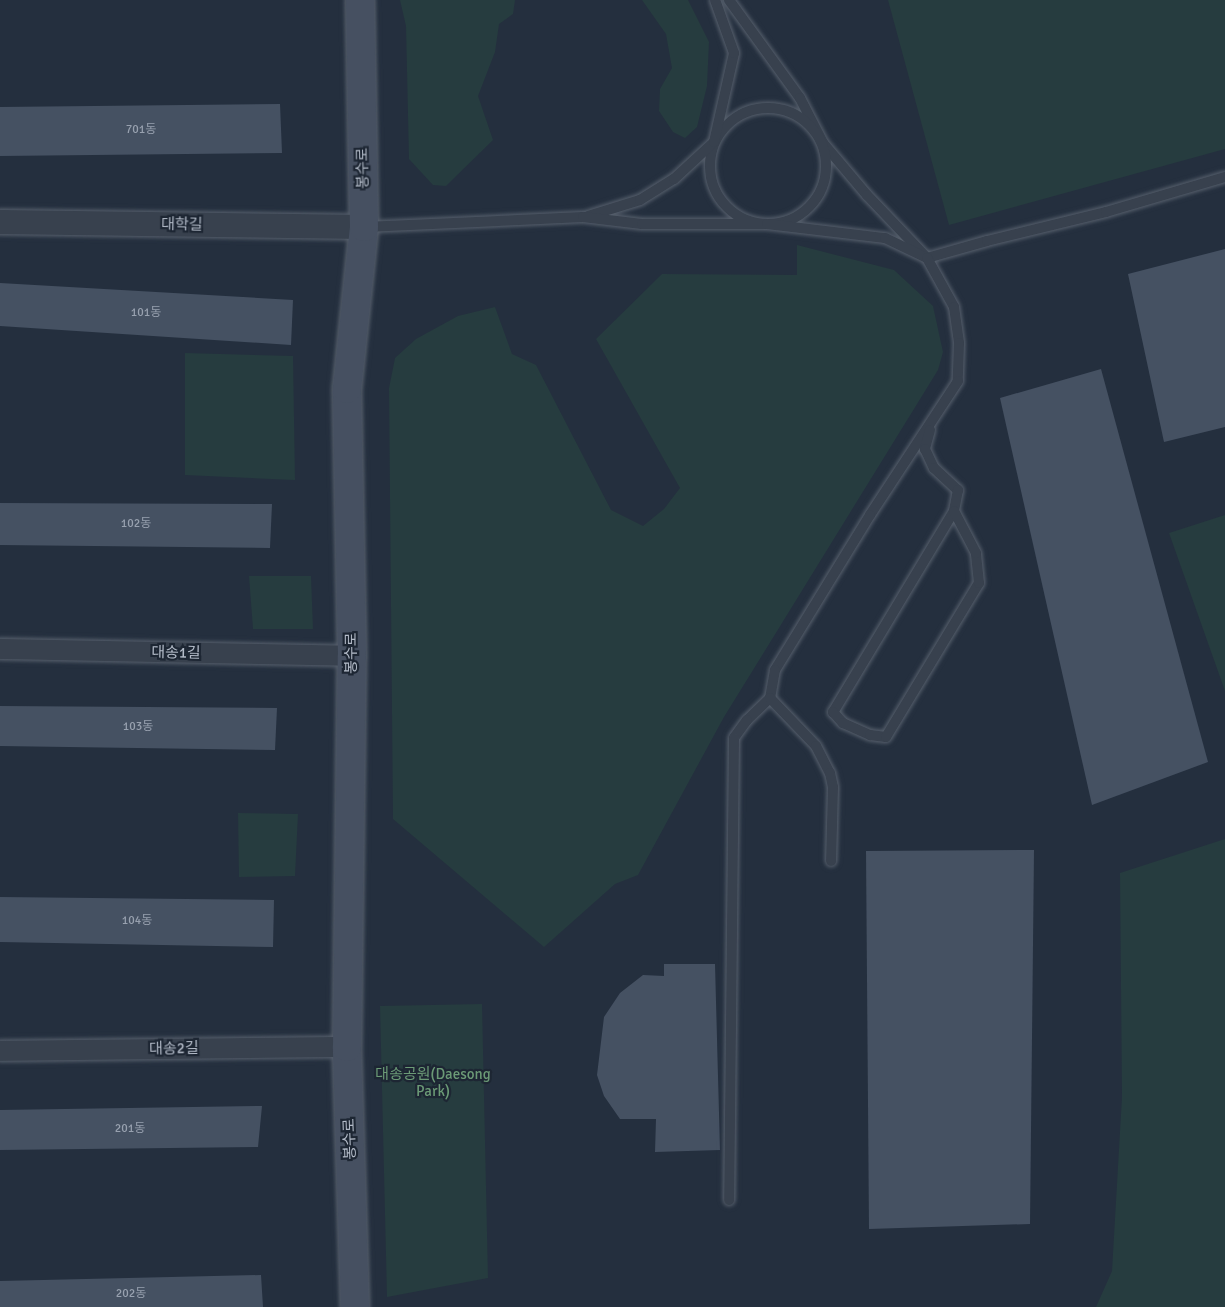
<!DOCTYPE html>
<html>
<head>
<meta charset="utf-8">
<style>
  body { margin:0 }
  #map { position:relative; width:1225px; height:1307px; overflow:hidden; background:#242f3e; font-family:Signika,"Noto Sans KR",sans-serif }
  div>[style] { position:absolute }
  .green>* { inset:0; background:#263c3f }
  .building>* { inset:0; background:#455162 }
  .roads { filter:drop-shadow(0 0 2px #565f6c) drop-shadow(0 0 2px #565f6c) }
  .service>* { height:10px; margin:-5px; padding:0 5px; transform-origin:5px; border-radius:5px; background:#38414e }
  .service>.ring { margin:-5px; padding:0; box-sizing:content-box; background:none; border:10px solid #38414e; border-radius:50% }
  .minor>* { height:20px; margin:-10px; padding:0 10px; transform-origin:10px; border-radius:10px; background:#38414e }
  .tertiary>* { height:24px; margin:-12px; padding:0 12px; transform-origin:12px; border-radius:12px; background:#38414e }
  .secondary>* { height:28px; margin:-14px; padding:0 14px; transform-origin:14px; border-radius:14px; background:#465061 }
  span { translate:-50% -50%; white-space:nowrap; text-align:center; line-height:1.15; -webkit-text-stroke:4.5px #1d2633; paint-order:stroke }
  .number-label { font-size:12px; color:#98a1af }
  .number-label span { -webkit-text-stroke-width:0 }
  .street-label { font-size:15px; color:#b4bcc9 }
  .park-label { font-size:15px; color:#6b9a76 }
</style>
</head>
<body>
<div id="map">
  <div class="green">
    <i style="clip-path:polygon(400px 0,515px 0,513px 14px,499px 24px,495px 52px,478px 96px,493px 140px,446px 186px,433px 185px,409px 159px,406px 26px)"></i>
    <i style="clip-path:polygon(642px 0,688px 0,709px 42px,707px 86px,697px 127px,685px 138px,673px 132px,659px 111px,660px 89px,672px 68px,666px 34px)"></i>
    <i style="clip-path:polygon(888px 0,1225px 0,1225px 149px,949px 225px)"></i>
    <i style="clip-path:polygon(797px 245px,894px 270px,933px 306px,943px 352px,938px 370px,724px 717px,638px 875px,615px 884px,544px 947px,393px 819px,389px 388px,395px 358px,416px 339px,458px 316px,495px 307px,512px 354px,536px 365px,611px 510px,643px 526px,664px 509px,680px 488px,596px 339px,662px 274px,797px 275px)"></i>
    <i style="clip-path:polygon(185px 353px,293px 356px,295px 480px,185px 475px)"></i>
    <i style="clip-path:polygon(1225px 515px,1225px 691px,1169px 533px)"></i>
    <i style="clip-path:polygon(249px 576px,311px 576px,313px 629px,253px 629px)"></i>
    <i style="clip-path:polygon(238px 813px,298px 814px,295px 876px,239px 877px)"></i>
    <i style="clip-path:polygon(1225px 839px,1225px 1307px,1096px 1307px,1112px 1271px,1122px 1097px,1120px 873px)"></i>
    <i style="clip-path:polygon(482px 1004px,488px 1278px,387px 1297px,380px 1006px)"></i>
  </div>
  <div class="building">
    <i style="clip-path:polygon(280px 104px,282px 153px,0 156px,0 107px)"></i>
    <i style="clip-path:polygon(1225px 249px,1225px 427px,1164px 442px,1128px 274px)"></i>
    <i style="clip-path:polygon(0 283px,293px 300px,291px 345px,0 326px)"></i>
    <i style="clip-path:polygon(1101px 369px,1208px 762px,1092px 805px,1000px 398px)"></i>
    <i style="clip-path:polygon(0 503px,272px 504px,270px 548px,0 545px)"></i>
    <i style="clip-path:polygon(0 706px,277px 708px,275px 750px,0 746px)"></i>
    <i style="clip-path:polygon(1034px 850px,1030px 1224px,869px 1229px,866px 851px)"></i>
    <i style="clip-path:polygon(0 897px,274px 900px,273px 947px,0 942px)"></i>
    <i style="clip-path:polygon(664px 964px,715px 964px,720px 1150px,655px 1152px,656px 1119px,620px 1119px,604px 1096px,597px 1075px,604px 1017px,620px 993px,643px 975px,664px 976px)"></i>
    <i style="clip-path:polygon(262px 1106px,258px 1147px,0 1150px,0 1110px)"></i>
    <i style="clip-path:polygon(261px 1275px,263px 1307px,0 1307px,0 1281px)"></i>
  </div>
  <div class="roads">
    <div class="service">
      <i style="left:729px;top:0;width:121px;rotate:54.1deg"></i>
      <i style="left:800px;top:98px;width:51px;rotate:62.9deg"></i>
      <i style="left:823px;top:143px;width:68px;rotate:49.8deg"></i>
      <i style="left:867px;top:195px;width:87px;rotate:46.4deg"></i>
      <i style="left:927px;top:258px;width:62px;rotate:-15.8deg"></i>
      <i style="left:987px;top:241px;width:122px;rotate:-13.7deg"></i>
      <i style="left:1106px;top:212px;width:124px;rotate:-16.4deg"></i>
      <i class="ring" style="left:710px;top:108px;width:106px;height:106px"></i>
      <i style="left:588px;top:216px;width:54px;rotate:-17.1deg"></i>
      <i style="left:640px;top:200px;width:40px;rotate:-32deg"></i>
      <i style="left:674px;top:179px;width:54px;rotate:-42.8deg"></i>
      <i style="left:714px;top:142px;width:91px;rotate:-77.3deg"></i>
      <i style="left:734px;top:53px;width:56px;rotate:-109.7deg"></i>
      <i style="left:365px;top:227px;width:218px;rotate:-2.6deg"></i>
      <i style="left:583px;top:217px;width:59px;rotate:6.8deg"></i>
      <i style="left:642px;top:224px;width:125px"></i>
      <i style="left:767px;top:224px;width:119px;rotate:6.8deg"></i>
      <i style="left:885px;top:238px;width:47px;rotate:25.5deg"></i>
      <i style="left:927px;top:258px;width:56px;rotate:61.1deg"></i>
      <i style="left:954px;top:307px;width:36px;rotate:82deg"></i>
      <i style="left:959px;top:343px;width:38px;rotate:92deg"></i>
      <i style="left:958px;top:381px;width:160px;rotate:123.3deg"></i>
      <i style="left:870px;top:515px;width:182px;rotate:121.5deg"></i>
      <i style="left:775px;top:670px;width:28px;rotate:100deg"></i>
      <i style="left:770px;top:698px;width:32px;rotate:136deg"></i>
      <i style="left:747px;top:720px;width:22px;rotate:126deg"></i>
      <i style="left:734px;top:738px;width:462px;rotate:90.6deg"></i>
      <i style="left:930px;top:430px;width:20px;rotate:105deg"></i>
      <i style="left:925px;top:449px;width:21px;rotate:65deg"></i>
      <i style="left:934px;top:468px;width:33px;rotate:43deg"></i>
      <i style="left:958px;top:490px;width:21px;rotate:101deg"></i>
      <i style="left:954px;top:511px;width:235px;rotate:121deg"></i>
      <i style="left:833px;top:712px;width:15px;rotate:48deg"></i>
      <i style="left:843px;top:723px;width:30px;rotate:24deg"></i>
      <i style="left:870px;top:735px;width:16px;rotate:7deg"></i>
      <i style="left:886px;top:737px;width:180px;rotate:-58.9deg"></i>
      <i style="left:979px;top:583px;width:30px;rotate:-96deg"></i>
      <i style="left:976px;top:553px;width:47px;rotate:-117.6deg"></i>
      <i style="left:770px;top:698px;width:66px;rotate:46.2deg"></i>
      <i style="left:816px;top:746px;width:30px;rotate:63deg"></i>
      <i style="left:830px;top:773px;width:14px;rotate:78deg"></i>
      <i style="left:833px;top:787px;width:74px;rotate:91.5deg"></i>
    </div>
    <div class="minor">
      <i style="left:0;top:649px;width:352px;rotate:1.1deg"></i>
      <i style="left:0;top:1051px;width:347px;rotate:-0.7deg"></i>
    </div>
    <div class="tertiary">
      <i style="left:0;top:222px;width:364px;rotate:0.8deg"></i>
    </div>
    <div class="secondary">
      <i style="left:355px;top:1307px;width:260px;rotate:-91.8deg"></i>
      <i style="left:347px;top:1047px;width:391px;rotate:-89.3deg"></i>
      <i style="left:352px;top:656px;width:267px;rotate:-91.1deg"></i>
      <i style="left:347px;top:389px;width:163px;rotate:-84deg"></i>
      <i style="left:364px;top:227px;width:227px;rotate:-91deg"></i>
    </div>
  </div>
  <div class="number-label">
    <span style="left:141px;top:130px">701동</span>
    <span style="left:146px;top:313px">101동</span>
    <span style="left:136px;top:524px">102동</span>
    <span style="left:138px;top:727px">103동</span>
    <span style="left:137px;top:921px">104동</span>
    <span style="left:130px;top:1129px">201동</span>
    <span style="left:131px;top:1294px">202동</span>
  </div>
  <div class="street-label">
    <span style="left:363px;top:168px;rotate:-91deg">봉수로</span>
    <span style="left:182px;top:225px;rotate:1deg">대학길</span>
    <span style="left:176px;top:653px;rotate:1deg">대송1길</span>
    <span style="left:352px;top:653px;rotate:-90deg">봉수로</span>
    <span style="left:174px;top:1049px;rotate:-1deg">대송2길</span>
    <span style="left:350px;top:1139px;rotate:-92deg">봉수로</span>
  </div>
  <div class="park-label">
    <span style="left:433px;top:1083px">대송공원(Daesong<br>Park)</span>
  </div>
</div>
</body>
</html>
